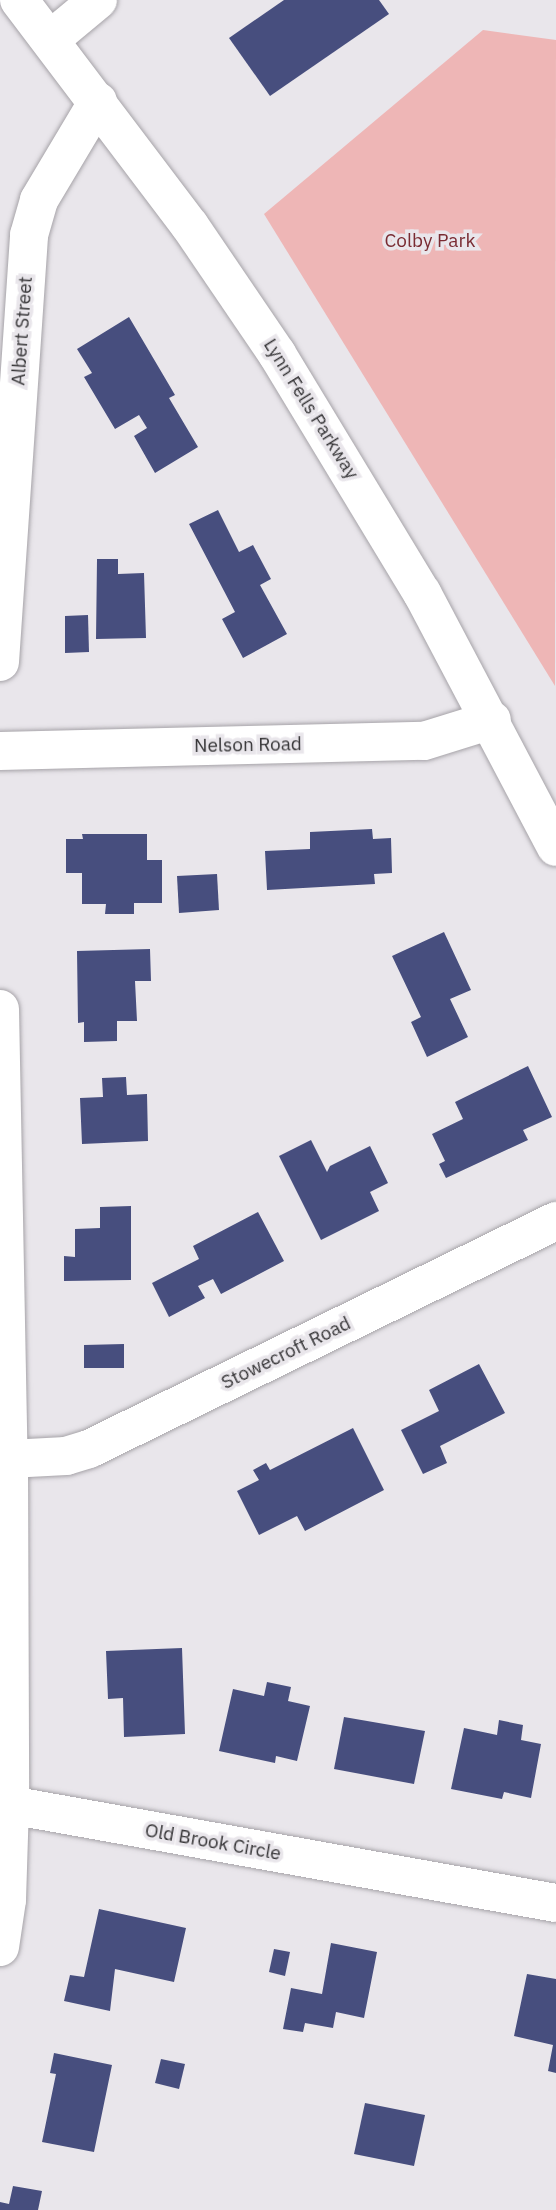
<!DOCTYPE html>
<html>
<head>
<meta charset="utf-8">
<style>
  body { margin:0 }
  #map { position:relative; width:556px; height:2210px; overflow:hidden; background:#e9e6eb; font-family:"IBM Plex Sans",sans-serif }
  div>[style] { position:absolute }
  .green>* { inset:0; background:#eeb6b6 }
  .building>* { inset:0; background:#474e7e }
  .roads { filter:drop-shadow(0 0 2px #a6a3a8) drop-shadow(0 0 2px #a6a3a8) }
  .minor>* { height:38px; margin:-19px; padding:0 19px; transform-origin:19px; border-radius:19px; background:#fff }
  .major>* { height:38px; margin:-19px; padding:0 19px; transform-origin:19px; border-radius:19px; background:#fff }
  span { translate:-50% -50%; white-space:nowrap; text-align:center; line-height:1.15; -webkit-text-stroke:7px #e9e6eb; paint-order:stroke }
  .park-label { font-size:19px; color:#792b32 }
  .street-label { font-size:19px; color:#363537 }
</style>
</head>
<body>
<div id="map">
  <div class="green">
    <i style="clip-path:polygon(483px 30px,556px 40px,555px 686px,264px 214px)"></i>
  </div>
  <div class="building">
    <i style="clip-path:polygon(284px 0,379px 0,389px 14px,270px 96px,229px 38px)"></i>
    <i style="clip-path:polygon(129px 317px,175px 395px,169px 398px,198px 447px,155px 473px,134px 436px,147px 428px,139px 415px,115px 429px,84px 377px,92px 373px,77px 349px)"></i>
    <i style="clip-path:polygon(218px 510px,239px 552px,253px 545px,271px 579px,260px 585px,287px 634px,243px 658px,222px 619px,235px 612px,189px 524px)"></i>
    <i style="clip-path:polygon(97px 559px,118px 559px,118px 574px,144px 573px,146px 638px,96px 639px)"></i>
    <i style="clip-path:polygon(88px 615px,89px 652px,65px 653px,65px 616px)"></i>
    <i style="clip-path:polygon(372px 829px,373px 839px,391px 838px,392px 873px,374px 874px,375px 884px,267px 890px,265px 851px,310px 849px,310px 832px)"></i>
    <i style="clip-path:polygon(82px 834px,147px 834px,147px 860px,162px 860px,162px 903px,134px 903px,134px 914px,105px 914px,106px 904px,82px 904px,82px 873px,66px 873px,66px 839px,83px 839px)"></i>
    <i style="clip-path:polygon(217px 874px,219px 910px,179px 913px,177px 876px)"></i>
    <i style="clip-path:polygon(444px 932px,471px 990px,450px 999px,468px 1037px,427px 1057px,411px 1022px,421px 1017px,392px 956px)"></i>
    <i style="clip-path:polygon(150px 949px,151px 981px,135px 981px,137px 1021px,117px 1021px,117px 1041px,84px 1042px,84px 1022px,78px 1023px,77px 951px)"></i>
    <i style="clip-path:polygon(528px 1066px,552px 1117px,523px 1130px,528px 1140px,446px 1178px,439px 1164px,445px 1161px,432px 1134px,463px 1119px,455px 1102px)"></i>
    <i style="clip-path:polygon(126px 1077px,127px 1095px,147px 1094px,148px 1141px,82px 1144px,80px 1098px,103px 1097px,102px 1078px)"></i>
    <i style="clip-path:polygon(311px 1140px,327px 1172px,330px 1166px,370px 1146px,388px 1183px,370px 1192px,379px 1211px,321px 1240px,279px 1156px)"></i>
    <i style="clip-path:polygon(131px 1206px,131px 1280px,64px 1281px,64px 1256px,75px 1257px,75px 1229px,100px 1228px,100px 1207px)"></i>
    <i style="clip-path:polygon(258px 1212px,284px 1261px,221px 1294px,213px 1279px,198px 1286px,205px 1298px,169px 1317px,152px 1283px,199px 1259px,193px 1246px)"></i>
    <i style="clip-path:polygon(124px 1344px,124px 1368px,84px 1368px,84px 1345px)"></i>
    <i style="clip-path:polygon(479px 1364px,505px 1413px,440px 1446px,447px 1463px,423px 1474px,401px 1430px,439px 1411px,429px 1390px)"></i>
    <i style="clip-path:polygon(353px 1428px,384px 1490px,305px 1531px,297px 1516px,259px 1535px,237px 1491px,259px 1480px,253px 1470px,266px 1463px,270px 1470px)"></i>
    <i style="clip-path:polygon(182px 1648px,185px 1734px,124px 1737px,123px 1698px,108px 1699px,106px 1651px)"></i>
    <i style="clip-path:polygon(267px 1682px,291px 1687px,288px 1701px,310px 1706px,297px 1761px,276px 1756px,275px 1763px,219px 1751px,233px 1689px,264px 1696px)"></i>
    <i style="clip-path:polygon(344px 1717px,425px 1731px,414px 1784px,334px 1769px)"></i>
    <i style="clip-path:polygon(499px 1720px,523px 1725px,521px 1740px,541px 1744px,531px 1798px,504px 1792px,502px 1799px,451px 1789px,464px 1728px,497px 1735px)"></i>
    <i style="clip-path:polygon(99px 1909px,186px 1928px,174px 1982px,115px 1969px,110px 2011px,64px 2001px,70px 1975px,84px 1977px)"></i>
    <i style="clip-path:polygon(331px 1943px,377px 1952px,364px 2018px,336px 2012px,333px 2028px,305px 2023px,303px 2032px,283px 2029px,291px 1988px,322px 1994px)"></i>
    <i style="clip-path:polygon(274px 1949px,290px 1952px,285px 1976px,269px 1972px)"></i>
    <i style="clip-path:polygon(527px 1974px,556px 1979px,556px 2073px,548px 2071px,553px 2045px,514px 2036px)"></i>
    <i style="clip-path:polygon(54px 2053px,112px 2065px,94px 2152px,42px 2142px,56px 2074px,50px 2073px)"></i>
    <i style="clip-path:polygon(161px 2059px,185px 2064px,179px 2089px,155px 2083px)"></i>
    <i style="clip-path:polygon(365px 2103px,425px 2115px,414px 2166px,354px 2154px)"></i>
    <i style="clip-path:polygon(13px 2186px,42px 2191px,38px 2210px,0 2210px,0 2202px,9px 2204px)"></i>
  </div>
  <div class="roads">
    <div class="minor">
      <i style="left:51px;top:39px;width:61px;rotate:-39.7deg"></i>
      <i style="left:0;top:662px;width:428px;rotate:-86.1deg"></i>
      <i style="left:29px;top:235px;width:36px;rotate:-74deg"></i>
      <i style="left:39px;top:200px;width:115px;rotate:-59.2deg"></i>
      <i style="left:0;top:751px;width:424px;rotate:-1.4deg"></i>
      <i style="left:424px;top:741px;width:71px;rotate:-17.2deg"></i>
      <i style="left:0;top:1009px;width:450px;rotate:88.9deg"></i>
      <i style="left:9px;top:1459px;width:346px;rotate:89.8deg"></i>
      <i style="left:9px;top:1459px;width:57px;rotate:-3deg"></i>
      <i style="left:66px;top:1456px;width:24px;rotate:-17deg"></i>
      <i style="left:89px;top:1449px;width:520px;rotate:-26.02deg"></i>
      <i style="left:0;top:1947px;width:48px;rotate:-81.5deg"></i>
      <i style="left:7px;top:1900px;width:95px;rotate:-88.2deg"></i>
      <i style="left:10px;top:1805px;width:555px;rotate:10.18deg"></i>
    </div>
    <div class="major">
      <i style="left:19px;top:0;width:283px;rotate:52.9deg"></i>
      <i style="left:190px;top:226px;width:155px;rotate:55.8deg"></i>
      <i style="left:277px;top:354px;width:280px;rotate:58.8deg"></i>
      <i style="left:422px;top:593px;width:287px;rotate:62.2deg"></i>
    </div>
  </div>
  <div class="park-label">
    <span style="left:430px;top:241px">Colby Park</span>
  </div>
  <div class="street-label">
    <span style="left:22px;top:331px;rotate:-86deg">Albert Street</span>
    <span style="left:311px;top:409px;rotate:58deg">Lynn Fells Parkway</span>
    <span style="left:248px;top:745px;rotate:-1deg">Nelson Road</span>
    <span style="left:286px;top:1353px;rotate:-26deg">Stowecroft Road</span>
    <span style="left:213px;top:1842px;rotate:10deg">Old Brook Circle</span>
  </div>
</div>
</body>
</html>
